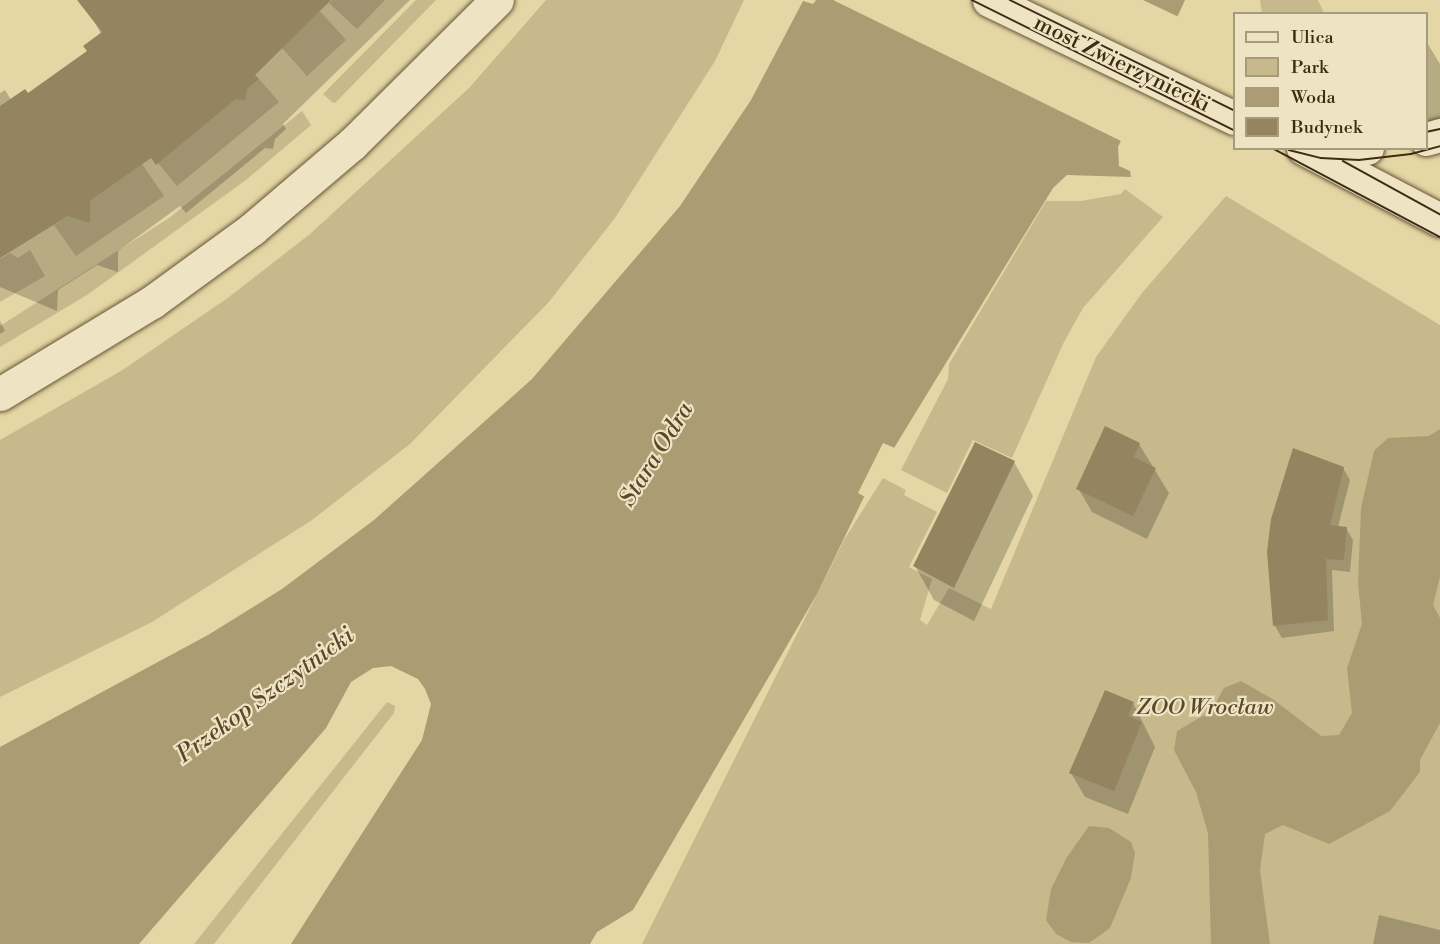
<!DOCTYPE html>
<html>
<head>
<meta charset="utf-8">
<style>
  body { margin:0 }
  #map { position:relative; width:1440px; height:944px; overflow:hidden; background:#e5d6a5; font-family:"Libre Bodoni",serif }
  div>[style] { position:absolute }
  .green>* { inset:0; background:#c8b98c }
  .water>* { inset:0; background:#ac9c73 }
  .pier>* { inset:0; background:#e5d6a5 }
  .shadow>* { inset:0; background:#0003 }
  .building>* { inset:0; background:#94845f }
  .roads { filter:drop-shadow(0 0 2px #675638) drop-shadow(0 0 2px #675638) }
  .minor>* { height:33px; margin:-16.5px; padding:0 16.5px; transform-origin:16.5px; border-radius:16.5px; background:#eee4c4 }
  .secondary>* { height:33px; margin:-16.5px; padding:0 16.5px; transform-origin:16.5px; border-radius:16.5px; background:#eee4c4 }
  .tram>* { height:1.5px; margin:-0.75px; padding:0 0.75px; transform-origin:0.75px; border-radius:0.75px; background:#3d2c13 }
  span { translate:-50% -50%; white-space:nowrap; text-align:center; line-height:1.15; -webkit-text-stroke:4.5px #eee4c4; paint-order:stroke }
  .street-label { font-size:22px; color:#3d2c13 }
  .park-label { font-size:22px; color:#59482b; font-style:italic }
  .water-label { font-size:24px; color:#59482b; font-style:italic }
  .legend { position:absolute; left:1233px; top:12px; width:195px; height:138px; box-sizing:border-box; background:#eee4c4; border:2px solid #a79a7d; margin:0; padding:8px 10px; list-style:none; font-size:18px; color:#3d2c13 }
  .legend li { display:flex; align-items:center; gap:12px; height:30px }
  .legend b { width:30px; border:2px solid #a79a7d }
</style>
</head>
<body>
<div id="map">
  <div class="green">
    <i style="clip-path:polygon(332px 0,385px 0,357px 29px,329px 3px)"></i>
    <i style="clip-path:polygon(416px 0,436px 0,335px 103px,332px 102px,323px 94px)"></i>
    <i style="clip-path:polygon(546px 0,744px 0,715px 61px,615px 218px,548px 303px,410px 444px,312px 520px,152px 622px,0 697px,0 440px,121px 371px,229px 297px,310px 234px,469px 88px)"></i>
    <i style="clip-path:polygon(1260px 0,1318px 0,1324px 13px,1262px 13px)"></i>
    <i style="clip-path:polygon(320px 11px,346px 40px,307px 76px,282px 48px)"></i>
    <i style="clip-path:polygon(259px 79px,279px 102px,177px 186px,158px 163px,236px 99px,243px 99px,246px 90px)"></i>
    <i style="clip-path:polygon(302px 111px,311px 125px,246px 180px,87px 295px,0 347px,0 326px,169px 218px)"></i>
    <i style="clip-path:polygon(142px 164px,164px 196px,76px 256px,54px 225px,70px 215px,90px 212px,89px 202px)"></i>
    <i style="clip-path:polygon(1125px 189px,1163px 217px,1083px 308px,1064px 342px,1012px 458px,973px 440px,947px 493px,901px 470px,948px 379px,949px 364px,1046px 201px,1081px 201px,1121px 194px)"></i>
    <i style="clip-path:polygon(1226px 196px,1440px 325px,1440px 944px,642px 944px,844px 540px,883px 478px,906px 490px,904px 495px,937px 512px,909px 567px,932px 579px,920px 620px,927px 625px,949px 588px,991px 609px,1096px 357px,1142px 293px)"></i>
    <i style="clip-path:polygon(30px 250px,45px 276px,0 302px,0 259px,10px 253px,18px 258px)"></i>
    <i style="clip-path:polygon(387px 702px,395px 706px,394px 713px,214px 944px,194px 944px)"></i>
  </div>
  <div class="water">
    <i style="clip-path:polygon(816px 0,1185px 0,1118px 147px,1119px 166px,1130px 171px,1131px 177px,1067px 175px,1053px 188px,864px 497px,817px 594px,633px 910px,597px 932px,590px 944px,291px 944px,422px 740px,431px 704px,425px 689px,418px 679px,391px 666px,373px 668px,351px 682px,326px 728px,139px 944px,0 944px,0 747px,208px 635px,282px 589px,374px 520px,532px 379px,680px 206px,751px 100px,803px 1px,813px 4px)"></i>
    <i style="clip-path:polygon(1440px 429px,1440px 577px,1433px 605px,1440px 618px,1440px 723px,1420px 760px,1420px 772px,1390px 811px,1329px 844px,1283px 825px,1265px 834px,1260px 870px,1270px 944px,1211px 944px,1208px 833px,1196px 792px,1174px 750px,1177px 731px,1211px 711px,1224px 688px,1241px 681px,1274px 700px,1321px 736px,1339px 735px,1352px 713px,1347px 668px,1362px 624px,1358px 583px,1361px 508px,1374px 451px,1388px 438px,1429px 436px)"></i>
    <i style="clip-path:polygon(1089px 826px,1109px 828px,1131px 842px,1135px 853px,1131px 878px,1110px 928px,1089px 943px,1071px 942px,1056px 934px,1046px 920px,1051px 889px,1067px 857px)"></i>
  </div>
  <div class="pier">
    <i style="clip-path:polygon(833px 0,1143px 0,1181px 18px,1123px 142px)"></i>
    <i style="clip-path:polygon(883px 443px,897px 449px,867px 498px,858px 493px)"></i>
  </div>
  <div class="shadow">
    <i style="clip-path:polygon(83px 0,410px 0,283px 124px,286px 129px,275px 139px,273px 149px,265px 148px,186px 213px,180px 206px,118px 251px,118px 272px,97px 265px,58px 290px,57px 311px,0 287px,0 93px,5px 90px,11px 100px,27px 95px,88px 52px,101px 34px)"></i>
    <i style="clip-path:polygon(1426px 41px,1440px 64px,1440px 121px,1426px 123px)"></i>
    <i style="clip-path:polygon(0 321px,5px 331px,0 334px)"></i>
    <i style="clip-path:polygon(1139px 444px,1169px 493px,1147px 539px,1092px 512px,1078px 488px)"></i>
    <i style="clip-path:polygon(1014px 462px,1033px 496px,974px 621px,934px 600px,915px 566px)"></i>
    <i style="clip-path:polygon(1343px 468px,1350px 480px,1338px 527px,1346px 528px,1353px 540px,1350px 572px,1332px 570px,1334px 631px,1282px 638px,1275px 626px)"></i>
    <i style="clip-path:polygon(1133px 703px,1155px 747px,1128px 814px,1085px 797px,1071px 773px)"></i>
    <i style="clip-path:polygon(1379px 915px,1440px 930px,1440px 944px,1373px 944px)"></i>
  </div>
  <div class="building">
    <i style="clip-path:polygon(77px 0,331px 0,255px 75px,259px 79px,247px 89px,245px 100px,236px 99px,156px 165px,151px 158px,90px 201px,90px 223px,68px 216px,0 258px,0 106px,25px 89px,28px 93px,87px 51px,83px 46px,102px 32px)"></i>
    <i style="clip-path:polygon(1105px 426px,1140px 443px,1134px 457px,1156px 468px,1133px 516px,1076px 489px)"></i>
    <i style="clip-path:polygon(975px 442px,1015px 461px,954px 588px,913px 566px)"></i>
    <i style="clip-path:polygon(1293px 448px,1344px 467px,1330px 525px,1347px 527px,1344px 560px,1326px 559px,1328px 620px,1273px 626px,1267px 552px,1271px 519px)"></i>
    <i style="clip-path:polygon(1105px 690px,1134px 702px,1128px 716px,1142px 722px,1114px 791px,1069px 773px)"></i>
  </div>
  <div class="roads">
    <div class="minor">
      <i style="left:0;top:394px;width:178px;rotate:-31.2deg"></i>
      <i style="left:152px;top:302px;width:124px;rotate:-36.1deg"></i>
      <i style="left:252px;top:229px;width:131px;rotate:-40.4deg"></i>
      <i style="left:352px;top:144px;width:204px;rotate:-44.8deg"></i>
    </div>
    <div class="secondary">
      <i style="left:989px;top:0;width:272px;rotate:25.7deg"></i>
      <i style="left:1426px;top:139px;width:15px;rotate:-16deg"></i>
      <i style="left:1303px;top:148px;width:155px;rotate:27.7deg"></i>
      <i style="left:1311px;top:150px;width:56px;rotate:-2deg"></i>
    </div>
  </div>
  <div class="tram">
    <i style="left:972px;top:0;width:292px;rotate:26.4deg"></i>
    <i style="left:1010px;top:0;width:250px;rotate:26.2deg"></i>
    <i style="left:1426px;top:132px;width:14px;rotate:-12deg"></i>
    <i style="left:1272px;top:148px;width:190px;rotate:27.9deg"></i>
    <i style="left:1289px;top:150px;width:33px;rotate:14deg"></i>
    <i style="left:1321px;top:158px;width:38px;rotate:3deg"></i>
    <i style="left:1359px;top:160px;width:52px;rotate:-6.6deg"></i>
    <i style="left:1411px;top:154px;width:30px;rotate:-15deg"></i>
    <i style="left:1343px;top:161px;width:111px;rotate:28.7deg"></i>
  </div>
  <div class="street-label">
    <span style="left:1122px;top:64px;rotate:26deg">most Zwierzyniecki</span>
  </div>
  <div class="park-label">
    <span style="left:1205px;top:708px">ZOO Wrocław</span>
  </div>
  <div class="water-label">
    <span style="left:657px;top:455px;rotate:-58deg">Stara Odra</span>
    <span style="left:266px;top:696px;rotate:-36deg">Przekop Szczytnicki</span>
  </div>
  <ul class="legend">
  <li><b style="height:8px;background:#eee4c4"></b>Ulica</li>
  <li><b style="height:16px;background:#c8b98c"></b>Park</li>
  <li><b style="height:16px;background:#ac9c73"></b>Woda</li>
  <li><b style="height:16px;background:#94845f"></b>Budynek</li>
  </ul>
</div>
</body>
</html>
